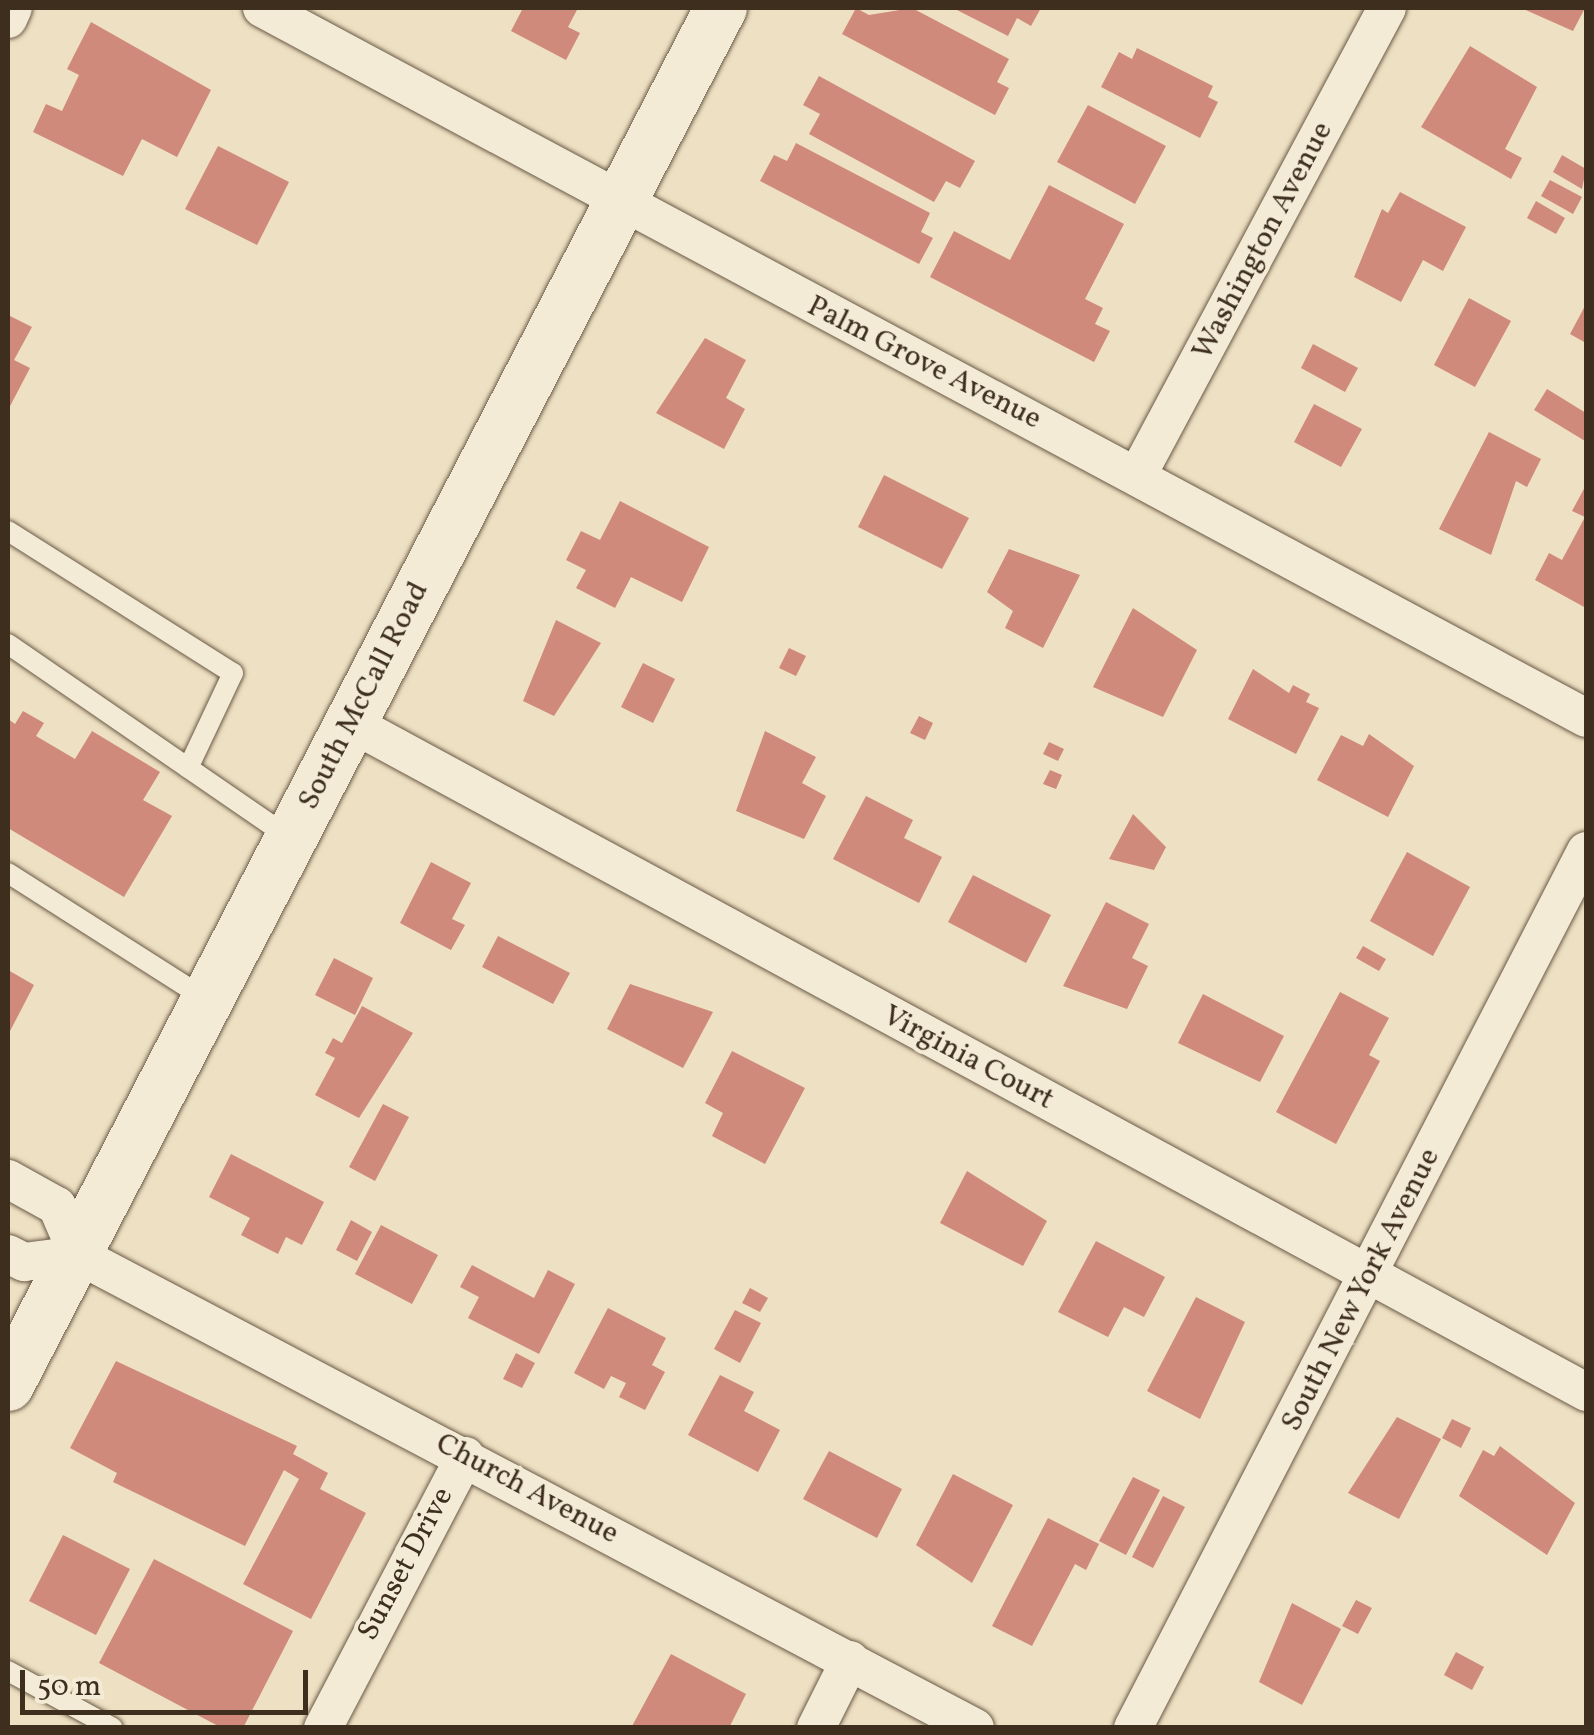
<!DOCTYPE html>
<html>
<head>
<meta charset="utf-8">
<style>
  body { margin:0 }
  #map { position:relative; width:1594px; height:1735px; overflow:hidden; background:#eee0c2; font-family:Vollkorn,serif }
  div>[style] { position:absolute }
  .building>* { inset:0; background:#cf8a7c }
  .roads { filter:drop-shadow(0 0 2px #695a47) drop-shadow(0 0 2px #695a47) }
  .lane>* { height:20px; margin:-10px; padding:0 10px; transform-origin:10px; border-radius:10px; background:#f4ebd7 }
  .street>* { height:38px; margin:-19px; padding:0 19px; transform-origin:19px; border-radius:19px; background:#f4ebd7 }
  .secondary>* { height:52px; margin:-26px; padding:0 26px; transform-origin:26px; border-radius:26px; background:#f4ebd7 }
  span { translate:-50% -50%; white-space:nowrap; text-align:center; line-height:1.15; -webkit-text-stroke:8px #f4ebd7; paint-order:stroke }
  .street-label { font-size:30px; color:#3d2e1e }
  .frame { position:absolute; inset:0; border:10px solid #3d2e1e; pointer-events:none }
  .scale { position:absolute; left:20px; top:1670px; width:288px; height:45px; box-sizing:border-box; border:5px solid #3d2e1e; border-top:0; padding-left:12px; font-size:30px; line-height:35px; white-space:nowrap; color:#3d2e1e; -webkit-text-stroke:8px #f4ebd7; paint-order:stroke }
</style>
</head>
<body>
<div id="map">
  <div class="building">
    <i style="clip-path:polygon(523px 8px,578px 8px,568px 27px,580px 33px,566px 60px,511px 31px)"></i>
    <i style="clip-path:polygon(856px 8px,869px 15px,912px 8px,1009px 59px,997px 82px,1009px 88px,995px 115px,842px 34px)"></i>
    <i style="clip-path:polygon(953px 8px,1041px 8px,1031px 26px,1017px 18px,1008px 36px)"></i>
    <i style="clip-path:polygon(1521px 8px,1585px 8px,1573px 31px)"></i>
    <i style="clip-path:polygon(91px 22px,211px 90px,177px 157px,142px 139px,123px 176px,33px 132px,46px 104px,62px 111px,79px 75px,67px 69px)"></i>
    <i style="clip-path:polygon(1470px 46px,1537px 87px,1505px 149px,1522px 158px,1511px 179px,1421px 127px)"></i>
    <i style="clip-path:polygon(1137px 48px,1213px 86px,1208px 97px,1218px 102px,1200px 138px,1101px 87px,1119px 52px,1132px 59px)"></i>
    <i style="clip-path:polygon(819px 76px,975px 161px,960px 188px,946px 181px,934px 202px,809px 134px,820px 114px,803px 105px)"></i>
    <i style="clip-path:polygon(1088px 105px,1166px 146px,1135px 204px,1057px 162px)"></i>
    <i style="clip-path:polygon(796px 143px,930px 213px,921px 232px,933px 238px,919px 264px,760px 181px,774px 155px,787px 161px)"></i>
    <i style="clip-path:polygon(218px 146px,289px 182px,257px 245px,185px 209px)"></i>
    <i style="clip-path:polygon(1562px 155px,1586px 169px,1582px 189px,1553px 172px)"></i>
    <i style="clip-path:polygon(1550px 180px,1582px 197px,1573px 214px,1541px 196px)"></i>
    <i style="clip-path:polygon(1049px 185px,1124px 224px,1085px 299px,1103px 308px,1095px 324px,1110px 331px,1094px 362px,930px 277px,954px 231px,1010px 260px)"></i>
    <i style="clip-path:polygon(1400px 192px,1466px 227px,1443px 271px,1423px 260px,1401px 302px,1354px 277px,1382px 209px,1388px 213px)"></i>
    <i style="clip-path:polygon(1536px 201px,1565px 218px,1556px 234px,1527px 218px)"></i>
    <i style="clip-path:polygon(1469px 298px,1511px 321px,1475px 387px,1434px 365px)"></i>
    <i style="clip-path:polygon(1586px 304px,1586px 343px,1570px 334px)"></i>
    <i style="clip-path:polygon(8px 315px,32px 327px,14px 360px,30px 368px,8px 410px)"></i>
    <i style="clip-path:polygon(705px 338px,746px 360px,726px 398px,745px 409px,724px 449px,656px 413px)"></i>
    <i style="clip-path:polygon(1313px 344px,1358px 368px,1345px 392px,1301px 368px)"></i>
    <i style="clip-path:polygon(1547px 389px,1586px 413px,1585px 441px,1534px 410px)"></i>
    <i style="clip-path:polygon(1314px 404px,1362px 429px,1341px 467px,1294px 442px)"></i>
    <i style="clip-path:polygon(1489px 432px,1541px 459px,1527px 487px,1516px 481px,1491px 555px,1439px 529px)"></i>
    <i style="clip-path:polygon(884px 475px,969px 518px,942px 569px,858px 527px)"></i>
    <i style="clip-path:polygon(1586px 485px,1586px 608px,1535px 580px,1549px 553px,1562px 560px,1585px 517px,1572px 511px)"></i>
    <i style="clip-path:polygon(620px 501px,709px 547px,682px 602px,631px 577px,615px 608px,576px 588px,586px 570px,566px 560px,581px 531px,600px 540px)"></i>
    <i style="clip-path:polygon(1009px 549px,1080px 575px,1043px 648px,1005px 628px,1013px 611px,987px 592px)"></i>
    <i style="clip-path:polygon(1133px 608px,1197px 650px,1163px 717px,1093px 687px)"></i>
    <i style="clip-path:polygon(556px 620px,601px 643px,554px 716px,523px 701px)"></i>
    <i style="clip-path:polygon(789px 648px,806px 656px,796px 676px,779px 668px)"></i>
    <i style="clip-path:polygon(643px 663px,675px 679px,653px 723px,621px 707px)"></i>
    <i style="clip-path:polygon(1253px 669px,1289px 693px,1293px 685px,1310px 694px,1306px 702px,1319px 708px,1296px 754px,1228px 719px)"></i>
    <i style="clip-path:polygon(23px 711px,44px 723px,36px 736px,75px 759px,92px 731px,160px 772px,143px 800px,172px 816px,124px 897px,8px 828px,8px 719px,15px 724px)"></i>
    <i style="clip-path:polygon(919px 716px,933px 723px,925px 740px,910px 733px)"></i>
    <i style="clip-path:polygon(765px 731px,816px 757px,802px 783px,826px 796px,804px 839px,736px 811px)"></i>
    <i style="clip-path:polygon(1369px 734px,1414px 766px,1388px 817px,1317px 780px,1341px 735px,1363px 746px)"></i>
    <i style="clip-path:polygon(1049px 742px,1064px 749px,1058px 761px,1043px 754px)"></i>
    <i style="clip-path:polygon(1050px 770px,1062px 775px,1056px 789px,1043px 784px)"></i>
    <i style="clip-path:polygon(866px 796px,913px 820px,904px 838px,942px 857px,919px 903px,833px 859px)"></i>
    <i style="clip-path:polygon(1133px 814px,1166px 847px,1154px 870px,1109px 859px)"></i>
    <i style="clip-path:polygon(1407px 852px,1470px 887px,1433px 956px,1370px 921px)"></i>
    <i style="clip-path:polygon(431px 862px,471px 883px,452px 919px,465px 925px,451px 950px,400px 923px)"></i>
    <i style="clip-path:polygon(973px 875px,1051px 915px,1026px 963px,948px 922px)"></i>
    <i style="clip-path:polygon(1106px 902px,1149px 924px,1132px 958px,1148px 966px,1127px 1009px,1063px 986px)"></i>
    <i style="clip-path:polygon(498px 936px,570px 973px,553px 1004px,482px 967px)"></i>
    <i style="clip-path:polygon(1363px 946px,1386px 959px,1379px 971px,1356px 958px)"></i>
    <i style="clip-path:polygon(334px 958px,373px 978px,355px 1015px,315px 995px)"></i>
    <i style="clip-path:polygon(8px 970px,34px 985px,8px 1035px)"></i>
    <i style="clip-path:polygon(630px 984px,713px 1012px,683px 1068px,607px 1029px)"></i>
    <i style="clip-path:polygon(1340px 992px,1389px 1018px,1369px 1055px,1380px 1061px,1336px 1144px,1276px 1112px)"></i>
    <i style="clip-path:polygon(1203px 994px,1284px 1036px,1260px 1082px,1178px 1043px)"></i>
    <i style="clip-path:polygon(362px 1006px,413px 1033px,359px 1118px,315px 1095px,335px 1058px,325px 1053px,333px 1038px,342px 1043px)"></i>
    <i style="clip-path:polygon(732px 1051px,805px 1088px,765px 1164px,712px 1136px,723px 1113px,705px 1103px)"></i>
    <i style="clip-path:polygon(383px 1104px,409px 1117px,375px 1181px,349px 1167px)"></i>
    <i style="clip-path:polygon(231px 1154px,324px 1202px,302px 1245px,286px 1237px,278px 1254px,241px 1235px,250px 1218px,209px 1197px)"></i>
    <i style="clip-path:polygon(967px 1171px,1047px 1221px,1023px 1266px,940px 1223px)"></i>
    <i style="clip-path:polygon(351px 1220px,372px 1232px,357px 1261px,336px 1250px)"></i>
    <i style="clip-path:polygon(381px 1225px,438px 1255px,412px 1304px,355px 1274px)"></i>
    <i style="clip-path:polygon(1096px 1241px,1165px 1277px,1144px 1317px,1124px 1307px,1108px 1337px,1058px 1312px)"></i>
    <i style="clip-path:polygon(472px 1265px,534px 1298px,548px 1270px,575px 1284px,539px 1354px,468px 1318px,479px 1297px,460px 1287px)"></i>
    <i style="clip-path:polygon(750px 1288px,768px 1298px,760px 1312px,742px 1303px)"></i>
    <i style="clip-path:polygon(1196px 1297px,1245px 1322px,1200px 1419px,1147px 1391px)"></i>
    <i style="clip-path:polygon(608px 1308px,666px 1338px,652px 1365px,665px 1372px,645px 1410px,619px 1397px,626px 1383px,611px 1376px,604px 1389px,574px 1373px)"></i>
    <i style="clip-path:polygon(735px 1310px,761px 1323px,740px 1363px,714px 1349px)"></i>
    <i style="clip-path:polygon(516px 1353px,535px 1363px,522px 1388px,503px 1379px)"></i>
    <i style="clip-path:polygon(116px 1361px,297px 1446px,293px 1454px,328px 1473px,320px 1489px,366px 1513px,311px 1619px,243px 1584px,299px 1479px,284px 1470px,245px 1546px,113px 1482px,117px 1473px,70px 1448px)"></i>
    <i style="clip-path:polygon(720px 1375px,754px 1392px,744px 1411px,780px 1430px,758px 1472px,688px 1435px)"></i>
    <i style="clip-path:polygon(1397px 1417px,1441px 1439px,1399px 1519px,1348px 1493px)"></i>
    <i style="clip-path:polygon(1452px 1419px,1471px 1428px,1461px 1448px,1442px 1438px)"></i>
    <i style="clip-path:polygon(1500px 1446px,1575px 1503px,1547px 1555px,1459px 1496px,1483px 1450px,1494px 1456px)"></i>
    <i style="clip-path:polygon(829px 1451px,902px 1489px,877px 1538px,803px 1499px)"></i>
    <i style="clip-path:polygon(953px 1474px,1013px 1505px,972px 1583px,916px 1545px)"></i>
    <i style="clip-path:polygon(1133px 1477px,1160px 1490px,1126px 1555px,1099px 1541px)"></i>
    <i style="clip-path:polygon(1163px 1496px,1185px 1507px,1153px 1568px,1132px 1557px)"></i>
    <i style="clip-path:polygon(1048px 1518px,1099px 1544px,1086px 1570px,1075px 1564px,1032px 1646px,992px 1626px)"></i>
    <i style="clip-path:polygon(63px 1535px,130px 1569px,96px 1635px,29px 1601px)"></i>
    <i style="clip-path:polygon(154px 1559px,293px 1631px,243px 1728px,222px 1728px,99px 1663px)"></i>
    <i style="clip-path:polygon(1356px 1600px,1372px 1608px,1358px 1634px,1342px 1626px)"></i>
    <i style="clip-path:polygon(1292px 1603px,1341px 1629px,1302px 1705px,1259px 1682px)"></i>
    <i style="clip-path:polygon(1456px 1652px,1484px 1667px,1472px 1690px,1444px 1675px)"></i>
    <i style="clip-path:polygon(671px 1654px,746px 1694px,729px 1728px,631px 1728px)"></i>
  </div>
  <div class="roads">
    <div class="lane">
      <i style="left:8px;top:531px;width:266px;rotate:32.3deg"></i>
      <i style="left:233px;top:673px;width:105px;rotate:115.3deg"></i>
      <i style="left:8px;top:644px;width:341px;rotate:34.5deg"></i>
      <i style="left:8px;top:873px;width:236px;rotate:32.5deg"></i>
      <i style="left:8px;top:1671px;width:119px;rotate:28.5deg"></i>
    </div>
    <div class="street">
      <i style="left:262px;top:8px;width:1502px;rotate:28.2deg"></i>
      <i style="left:8px;top:19px;width:12px;rotate:-66deg"></i>
      <i style="left:1138px;top:474px;width:528px;rotate:-61.88deg"></i>
      <i style="left:351px;top:723px;width:1405px;rotate:28.44deg"></i>
      <i style="left:8px;top:1179px;width:56px;rotate:28.9deg"></i>
      <i style="left:57px;top:1206px;width:53px;rotate:66.8deg"></i>
      <i style="left:8px;top:1254px;width:18px;rotate:27deg"></i>
      <i style="left:24px;top:1262px;width:54px;rotate:-7.4deg"></i>
      <i style="left:78px;top:1255px;width:1014px;rotate:27.8deg"></i>
      <i style="left:323px;top:1728px;width:307px;rotate:-62.4deg"></i>
      <i style="left:816px;top:1728px;width:76px;rotate:-63.4deg"></i>
      <i style="left:1133px;top:1728px;width:987px;rotate:-62.68deg"></i>
    </div>
    <div class="secondary">
      <i style="left:8px;top:1385px;width:1551px;rotate:-62.63deg"></i>
    </div>
  </div>
  <div class="street-label">
    <span style="left:1263px;top:241px;rotate:-62deg">Washington Avenue</span>
    <span style="left:924px;top:363px;rotate:27deg">Palm Grove Avenue</span>
    <span style="left:364px;top:696px;rotate:-63deg">South McCall Road</span>
    <span style="left:968px;top:1058px;rotate:28deg">Virginia Court</span>
    <span style="left:1361px;top:1290px;rotate:-63deg">South New York Avenue</span>
    <span style="left:527px;top:1489px;rotate:28deg">Church Avenue</span>
    <span style="left:406px;top:1564px;rotate:-62deg">Sunset Drive</span>
  </div>
  <div class="frame"></div>
  <div class="scale">50 m</div>
</div>
</body>
</html>
